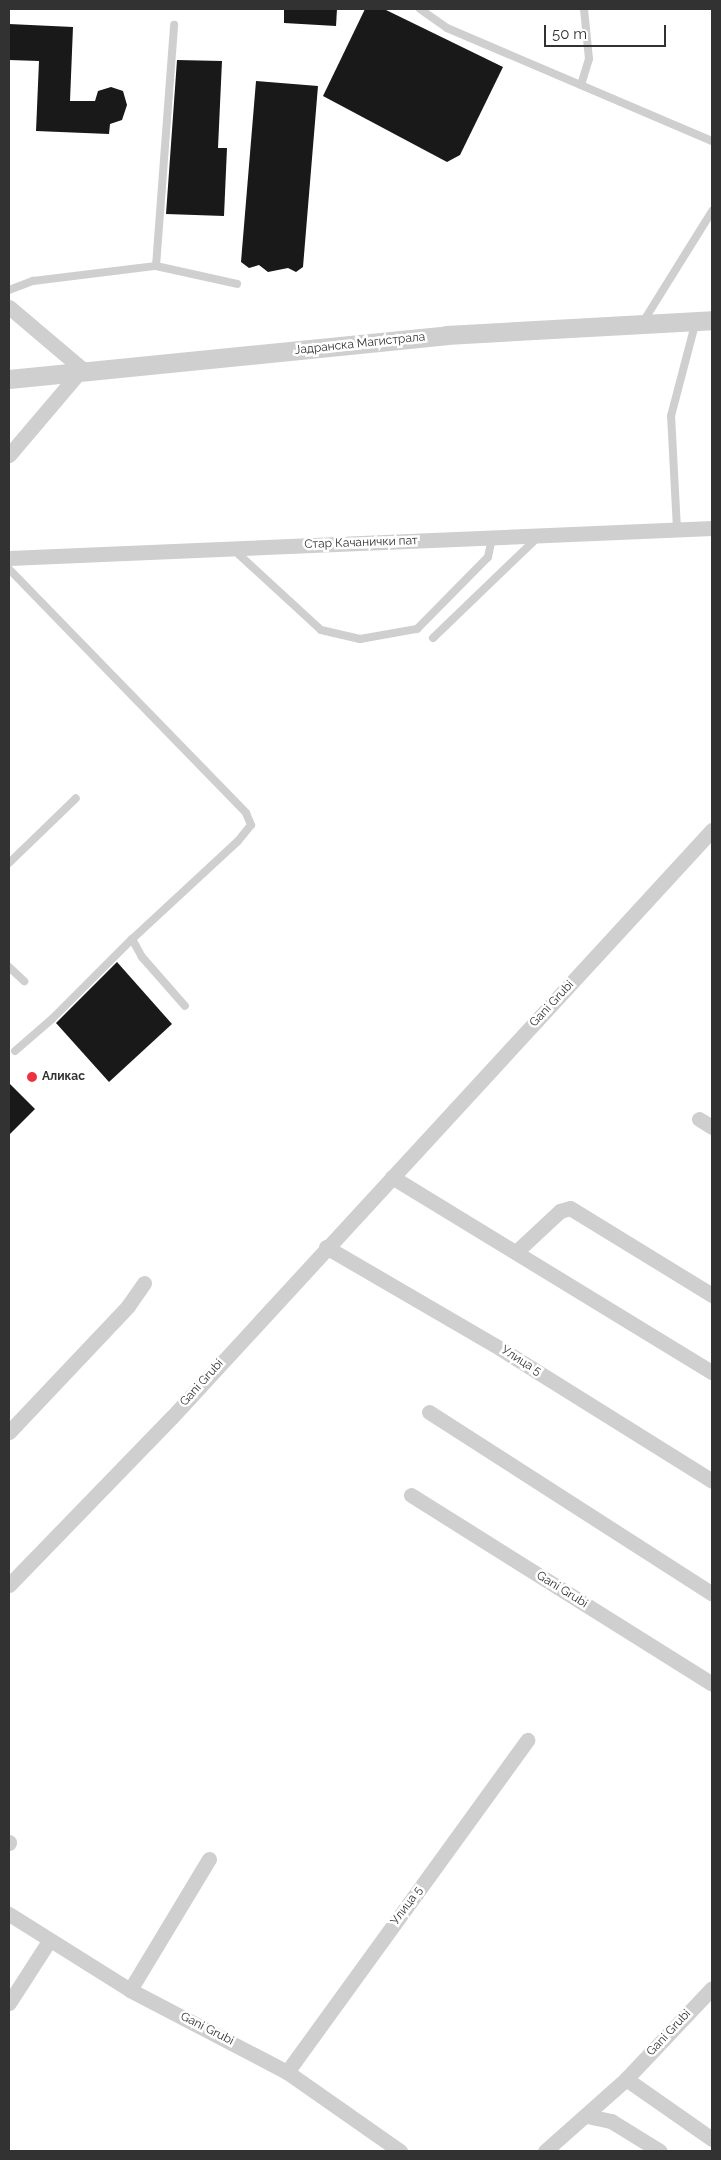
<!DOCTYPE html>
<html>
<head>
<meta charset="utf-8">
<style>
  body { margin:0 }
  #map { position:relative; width:721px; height:2160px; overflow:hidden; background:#fff; font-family:Raleway,sans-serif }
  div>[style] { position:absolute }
  .building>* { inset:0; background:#191919 }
  .service>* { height:8px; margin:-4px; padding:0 4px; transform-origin:4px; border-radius:4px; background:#cfcfcf }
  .minor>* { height:15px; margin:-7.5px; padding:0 7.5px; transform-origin:7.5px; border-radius:7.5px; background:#cfcfcf }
  .tertiary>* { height:19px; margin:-9.5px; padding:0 9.5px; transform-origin:9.5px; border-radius:9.5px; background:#cfcfcf }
  .dots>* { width:14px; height:14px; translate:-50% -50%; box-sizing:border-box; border:2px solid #fff; border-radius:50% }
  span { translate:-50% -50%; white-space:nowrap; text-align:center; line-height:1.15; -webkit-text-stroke:5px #fff; paint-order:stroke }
  .street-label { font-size:12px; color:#323232 }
  .poi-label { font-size:12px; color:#323232; font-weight:700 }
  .left { translate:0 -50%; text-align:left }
  .frame { position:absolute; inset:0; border:10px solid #323232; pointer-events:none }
  .scale { position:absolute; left:544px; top:25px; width:122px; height:22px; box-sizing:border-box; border:2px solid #323232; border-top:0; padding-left:6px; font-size:15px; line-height:18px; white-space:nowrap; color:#323232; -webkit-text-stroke:4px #fff; paint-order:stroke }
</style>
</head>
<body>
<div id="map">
  <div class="building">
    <i style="clip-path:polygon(284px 9px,337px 9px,336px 26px,284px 23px)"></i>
    <i style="clip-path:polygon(365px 9px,384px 9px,503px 67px,460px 155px,447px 162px,323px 96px)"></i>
    <i style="clip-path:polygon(9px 24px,73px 27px,70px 101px,95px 101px,98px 91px,111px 87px,123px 91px,127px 105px,122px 120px,110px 124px,109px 134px,36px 131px,39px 61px,9px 60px)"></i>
    <i style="clip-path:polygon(177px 60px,222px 61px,218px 148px,227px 148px,224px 216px,166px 214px)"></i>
    <i style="clip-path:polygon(256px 81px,318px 86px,303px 267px,296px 272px,288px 268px,268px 272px,259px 265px,249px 268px,241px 262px)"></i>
    <i style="clip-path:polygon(117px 962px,172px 1024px,109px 1082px,56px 1023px)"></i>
    <i style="clip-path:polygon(9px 1083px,35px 1109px,9px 1135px)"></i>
  </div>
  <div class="service">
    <i style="left:420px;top:9px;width:33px;rotate:35deg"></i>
    <i style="left:447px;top:28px;width:288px;rotate:23.1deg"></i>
    <i style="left:581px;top:85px;width:27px;rotate:-73deg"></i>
    <i style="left:589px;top:59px;width:50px;rotate:-95.7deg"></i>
    <i style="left:156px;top:266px;width:83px;rotate:12.5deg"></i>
    <i style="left:9px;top:290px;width:26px;rotate:-21deg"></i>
    <i style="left:33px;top:281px;width:124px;rotate:-7deg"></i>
    <i style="left:156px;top:266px;width:242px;rotate:-85.7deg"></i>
    <i style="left:643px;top:322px;width:131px;rotate:-58.1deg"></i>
    <i style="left:677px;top:529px;width:113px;rotate:-93deg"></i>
    <i style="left:671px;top:416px;width:98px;rotate:-75.3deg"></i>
    <i style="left:234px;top:550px;width:118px;rotate:42.6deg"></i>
    <i style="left:321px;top:630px;width:40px;rotate:13deg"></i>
    <i style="left:360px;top:639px;width:58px;rotate:-10deg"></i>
    <i style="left:417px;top:629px;width:101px;rotate:-45.4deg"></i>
    <i style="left:488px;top:557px;width:19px;rotate:-78deg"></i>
    <i style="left:9px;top:569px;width:340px;rotate:45.8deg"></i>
    <i style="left:246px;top:813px;width:13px;rotate:67deg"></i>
    <i style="left:251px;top:825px;width:21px;rotate:129deg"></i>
    <i style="left:238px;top:841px;width:144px;rotate:137.2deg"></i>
    <i style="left:132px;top:939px;width:21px;rotate:61deg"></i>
    <i style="left:142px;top:957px;width:65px;rotate:48.7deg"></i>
    <i style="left:433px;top:638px;width:146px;rotate:-43.9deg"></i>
    <i style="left:9px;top:863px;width:93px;rotate:-44.1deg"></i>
    <i style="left:9px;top:967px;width:21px;rotate:43deg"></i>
    <i style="left:15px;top:1051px;width:49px;rotate:-40.9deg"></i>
    <i style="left:52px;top:1019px;width:113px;rotate:-45deg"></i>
  </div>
  <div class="minor">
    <i style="left:9px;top:307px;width:96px;rotate:40.3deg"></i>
    <i style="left:82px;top:369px;width:113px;rotate:130.3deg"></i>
    <i style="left:9px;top:558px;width:704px;rotate:-2.44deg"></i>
    <i style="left:699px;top:1119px;width:15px;rotate:32deg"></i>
    <i style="left:392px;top:1177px;width:375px;rotate:31.4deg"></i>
    <i style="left:326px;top:1247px;width:203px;rotate:30.2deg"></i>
    <i style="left:501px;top:1349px;width:249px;rotate:32deg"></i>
    <i style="left:517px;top:1251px;width:59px;rotate:-42.9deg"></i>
    <i style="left:560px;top:1211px;width:10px;rotate:-17deg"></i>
    <i style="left:570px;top:1208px;width:167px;rotate:31.5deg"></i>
    <i style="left:429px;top:1412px;width:336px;rotate:32.7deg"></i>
    <i style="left:9px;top:1432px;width:173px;rotate:-46.6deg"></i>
    <i style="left:128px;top:1306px;width:28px;rotate:-55deg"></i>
    <i style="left:411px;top:1495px;width:355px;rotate:32.1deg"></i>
    <i style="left:9px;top:1585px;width:234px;rotate:-45.9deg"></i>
    <i style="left:172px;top:1417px;width:798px;rotate:-47.39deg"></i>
    <i style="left:9px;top:1843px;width:1px;rotate:-90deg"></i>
    <i style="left:9px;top:1914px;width:143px;rotate:32.1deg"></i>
    <i style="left:130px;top:1990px;width:177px;rotate:27.6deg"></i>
    <i style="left:287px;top:2072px;width:138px;rotate:35deg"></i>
    <i style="left:130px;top:1990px;width:153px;rotate:-58.9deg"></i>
    <i style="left:9px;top:2003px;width:74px;rotate:-57.2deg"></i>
    <i style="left:287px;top:2072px;width:410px;rotate:-54.1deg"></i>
    <i style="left:626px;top:2079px;width:105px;rotate:34.9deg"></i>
    <i style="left:587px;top:2116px;width:25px;rotate:12deg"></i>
    <i style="left:611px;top:2121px;width:57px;rotate:31.5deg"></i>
    <i style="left:545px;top:2151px;width:108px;rotate:-41.6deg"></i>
    <i style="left:626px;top:2079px;width:125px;rotate:-46.6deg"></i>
  </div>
  <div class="tertiary">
    <i style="left:9px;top:379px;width:439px;rotate:-5.7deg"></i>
    <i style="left:446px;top:335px;width:266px;rotate:-3.2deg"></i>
  </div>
  <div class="dots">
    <i style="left:32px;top:1077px;background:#ec3240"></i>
  </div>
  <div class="street-label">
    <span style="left:360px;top:344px;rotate:-6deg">Јадранска Магистрала</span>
    <span style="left:361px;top:543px;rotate:-2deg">Стар Качанички пат</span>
    <span style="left:552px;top:1004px;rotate:-47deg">Gani Grubi</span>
    <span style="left:521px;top:1361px;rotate:32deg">Улица 5</span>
    <span style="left:202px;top:1383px;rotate:-48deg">Gani Grubi</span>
    <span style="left:562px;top:1590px;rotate:32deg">Gani Grubi</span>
    <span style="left:407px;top:1906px;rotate:-54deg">Улица 5</span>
    <span style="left:207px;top:2029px;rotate:27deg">Gani Grubi</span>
    <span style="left:669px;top:2033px;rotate:-47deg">Gani Grubi</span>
  </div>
  <div class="poi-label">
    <span class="left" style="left:42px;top:1077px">Аликас</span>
  </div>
  <div class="frame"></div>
  <div class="scale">50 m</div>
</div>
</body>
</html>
